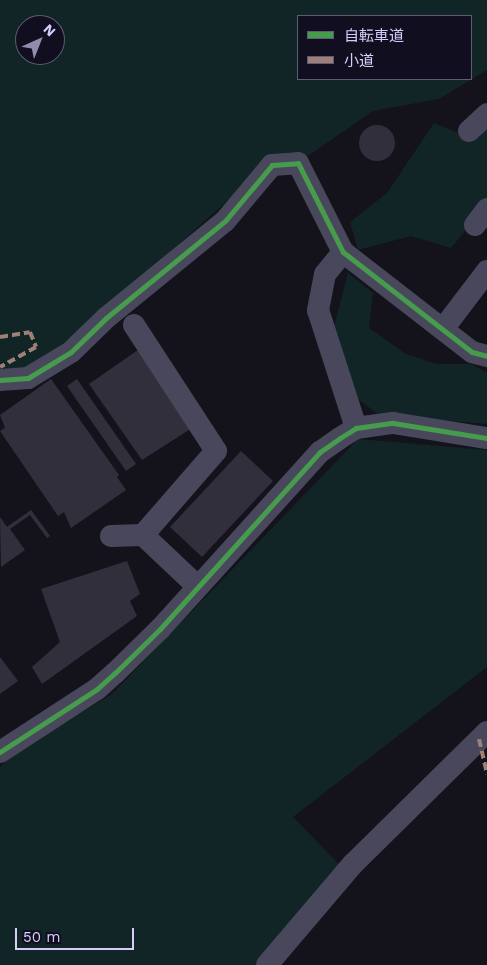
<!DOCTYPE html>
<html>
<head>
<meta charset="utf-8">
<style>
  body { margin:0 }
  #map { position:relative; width:487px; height:965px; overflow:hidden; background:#14121b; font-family:"Work Sans","Noto Sans JP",sans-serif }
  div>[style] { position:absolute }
  .green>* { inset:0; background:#112526 }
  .building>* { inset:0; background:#322f3d }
  .round { border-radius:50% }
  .minor>* { height:22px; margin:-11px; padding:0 11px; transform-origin:11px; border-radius:11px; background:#49475b }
  .quiet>* { height:4px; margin-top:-2px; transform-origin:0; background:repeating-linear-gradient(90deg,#9e8076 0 8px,transparent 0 12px) }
  .cycleway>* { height:5px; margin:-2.5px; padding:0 2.5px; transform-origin:2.5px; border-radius:2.5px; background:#469c4c }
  span { translate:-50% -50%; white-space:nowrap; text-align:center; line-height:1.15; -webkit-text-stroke:4px #110e1f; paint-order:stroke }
  .legend { position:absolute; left:297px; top:15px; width:175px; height:65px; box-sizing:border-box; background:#110e1f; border:1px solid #5f5b77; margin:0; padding:6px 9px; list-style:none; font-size:15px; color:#d5cefc }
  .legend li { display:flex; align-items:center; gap:10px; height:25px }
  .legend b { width:25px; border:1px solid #5f5b77 }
  .north { position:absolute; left:15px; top:15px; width:50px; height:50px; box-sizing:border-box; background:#110e1f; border:1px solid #5f5b77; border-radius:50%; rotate:44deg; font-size:14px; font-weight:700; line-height:20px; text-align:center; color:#d5cefc }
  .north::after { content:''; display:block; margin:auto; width:18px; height:22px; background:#918cad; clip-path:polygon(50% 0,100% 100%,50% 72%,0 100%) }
  .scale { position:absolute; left:15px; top:928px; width:119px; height:22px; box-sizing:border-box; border:2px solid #d5cefc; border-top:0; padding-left:6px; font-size:15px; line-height:18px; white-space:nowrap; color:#d5cefc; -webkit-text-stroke:4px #110e1f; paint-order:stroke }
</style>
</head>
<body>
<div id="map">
  <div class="green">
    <i style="clip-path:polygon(evenodd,0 0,487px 0,487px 70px,439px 99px,373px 111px,298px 163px,272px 161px,112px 304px,29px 371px,0 377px,0 0,298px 16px,471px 16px,471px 79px,298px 79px,298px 16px,0 0,25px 25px,55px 25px,55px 55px,25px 55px,25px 25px)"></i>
    <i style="clip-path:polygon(487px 120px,487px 205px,451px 248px,411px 236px,358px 250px,350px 222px,387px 193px,434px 123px,468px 137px)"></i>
    <i style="clip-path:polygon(348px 273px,373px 293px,369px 328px,406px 354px,436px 364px,471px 364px,487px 373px,487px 424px,379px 415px,353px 395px,334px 327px)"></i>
    <i style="clip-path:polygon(358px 439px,487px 450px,487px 667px,293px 817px,340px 865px,257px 965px,0 965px,0 767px,12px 755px,112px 694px)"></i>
  </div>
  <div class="building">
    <i class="round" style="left:359px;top:125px;width:36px;height:36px"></i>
    <i style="clip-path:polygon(138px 350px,192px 428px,142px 460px,89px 384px)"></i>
    <i style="clip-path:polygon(51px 379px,119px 475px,117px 477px,126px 490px,71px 528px,64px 512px,58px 516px,0 431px,5px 428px,0 415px)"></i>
    <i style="clip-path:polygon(77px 379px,136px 464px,126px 471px,67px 386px)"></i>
    <i style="clip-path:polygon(241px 451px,273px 481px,202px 557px,170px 527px)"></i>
    <i style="clip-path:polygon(31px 510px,50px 536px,47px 538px,30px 515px,10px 529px,25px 550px,1px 567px,0 517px,7px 527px)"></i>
    <i style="clip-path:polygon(127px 561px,140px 594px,130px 601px,137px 616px,42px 684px,32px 667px,60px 642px,41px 589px)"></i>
    <i style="clip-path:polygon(0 657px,18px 681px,0 694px)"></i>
  </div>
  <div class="minor">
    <i style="left:469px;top:131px;width:25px;rotate:-43deg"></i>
    <i style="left:475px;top:225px;width:20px;rotate:-53deg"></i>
    <i style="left:343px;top:252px;width:28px;rotate:129deg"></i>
    <i style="left:325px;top:274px;width:37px;rotate:101deg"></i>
    <i style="left:318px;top:310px;width:124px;rotate:72.1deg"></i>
    <i style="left:134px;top:325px;width:150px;rotate:56.9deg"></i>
    <i style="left:216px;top:451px;width:111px;rotate:131deg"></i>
    <i style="left:143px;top:535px;width:74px;rotate:43.4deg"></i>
    <i style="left:443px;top:329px;width:73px;rotate:-52.8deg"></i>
    <i style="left:0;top:380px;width:28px;rotate:-4deg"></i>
    <i style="left:28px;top:378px;width:50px;rotate:-31.2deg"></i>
    <i style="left:71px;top:352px;width:49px;rotate:-44.2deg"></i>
    <i style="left:106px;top:318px;width:154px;rotate:-39.2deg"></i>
    <i style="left:225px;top:221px;width:73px;rotate:-50deg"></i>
    <i style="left:272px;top:165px;width:26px;rotate:-4deg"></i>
    <i style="left:298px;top:163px;width:100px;rotate:63.2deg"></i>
    <i style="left:343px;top:252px;width:163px;rotate:37.8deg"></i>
    <i style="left:472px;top:352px;width:16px;rotate:15deg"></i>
    <i style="left:111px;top:536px;width:32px;rotate:-2deg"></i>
    <i style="left:0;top:752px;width:116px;rotate:-33deg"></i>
    <i style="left:97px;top:689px;width:24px;rotate:-42deg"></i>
    <i style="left:115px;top:673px;width:63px;rotate:-44.4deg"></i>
    <i style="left:160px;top:629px;width:239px;rotate:-47.9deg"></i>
    <i style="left:320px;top:452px;width:24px;rotate:-35deg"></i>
    <i style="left:340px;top:438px;width:19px;rotate:-32deg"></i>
    <i style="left:356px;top:428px;width:37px;rotate:-8deg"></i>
    <i style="left:393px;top:423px;width:95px;rotate:9.1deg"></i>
    <i style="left:267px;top:965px;width:133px;rotate:-49.6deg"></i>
    <i style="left:353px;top:864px;width:188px;rotate:-44.6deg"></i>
  </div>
  <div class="quiet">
    <i style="left:0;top:337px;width:30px;rotate:-9deg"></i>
    <i style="left:30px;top:332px;width:16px;rotate:68deg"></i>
    <i style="left:36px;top:347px;width:41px;rotate:150.9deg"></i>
    <i style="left:479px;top:739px;width:36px;rotate:77deg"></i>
  </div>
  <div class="cycleway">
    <i style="left:0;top:380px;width:28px;rotate:-4deg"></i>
    <i style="left:28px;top:378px;width:50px;rotate:-31.2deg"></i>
    <i style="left:71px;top:352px;width:49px;rotate:-44.2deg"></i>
    <i style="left:106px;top:318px;width:154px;rotate:-39.2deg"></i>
    <i style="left:225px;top:221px;width:73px;rotate:-50deg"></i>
    <i style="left:272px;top:165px;width:26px;rotate:-4deg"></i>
    <i style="left:298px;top:163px;width:100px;rotate:63.2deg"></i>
    <i style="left:343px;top:252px;width:163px;rotate:37.8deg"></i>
    <i style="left:472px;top:352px;width:16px;rotate:15deg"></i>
    <i style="left:0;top:752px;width:116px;rotate:-33deg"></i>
    <i style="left:97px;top:689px;width:24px;rotate:-42deg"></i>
    <i style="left:115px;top:673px;width:63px;rotate:-44.4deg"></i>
    <i style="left:160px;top:629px;width:239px;rotate:-47.9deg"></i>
    <i style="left:320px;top:452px;width:24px;rotate:-35deg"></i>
    <i style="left:340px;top:438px;width:19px;rotate:-32deg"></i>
    <i style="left:356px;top:428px;width:37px;rotate:-8deg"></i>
    <i style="left:393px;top:423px;width:95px;rotate:9.1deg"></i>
  </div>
  <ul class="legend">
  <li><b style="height:6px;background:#469c4c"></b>自転車道</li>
  <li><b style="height:6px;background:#9e8076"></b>小道</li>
  </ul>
  <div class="north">N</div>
  <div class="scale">50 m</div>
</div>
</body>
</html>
